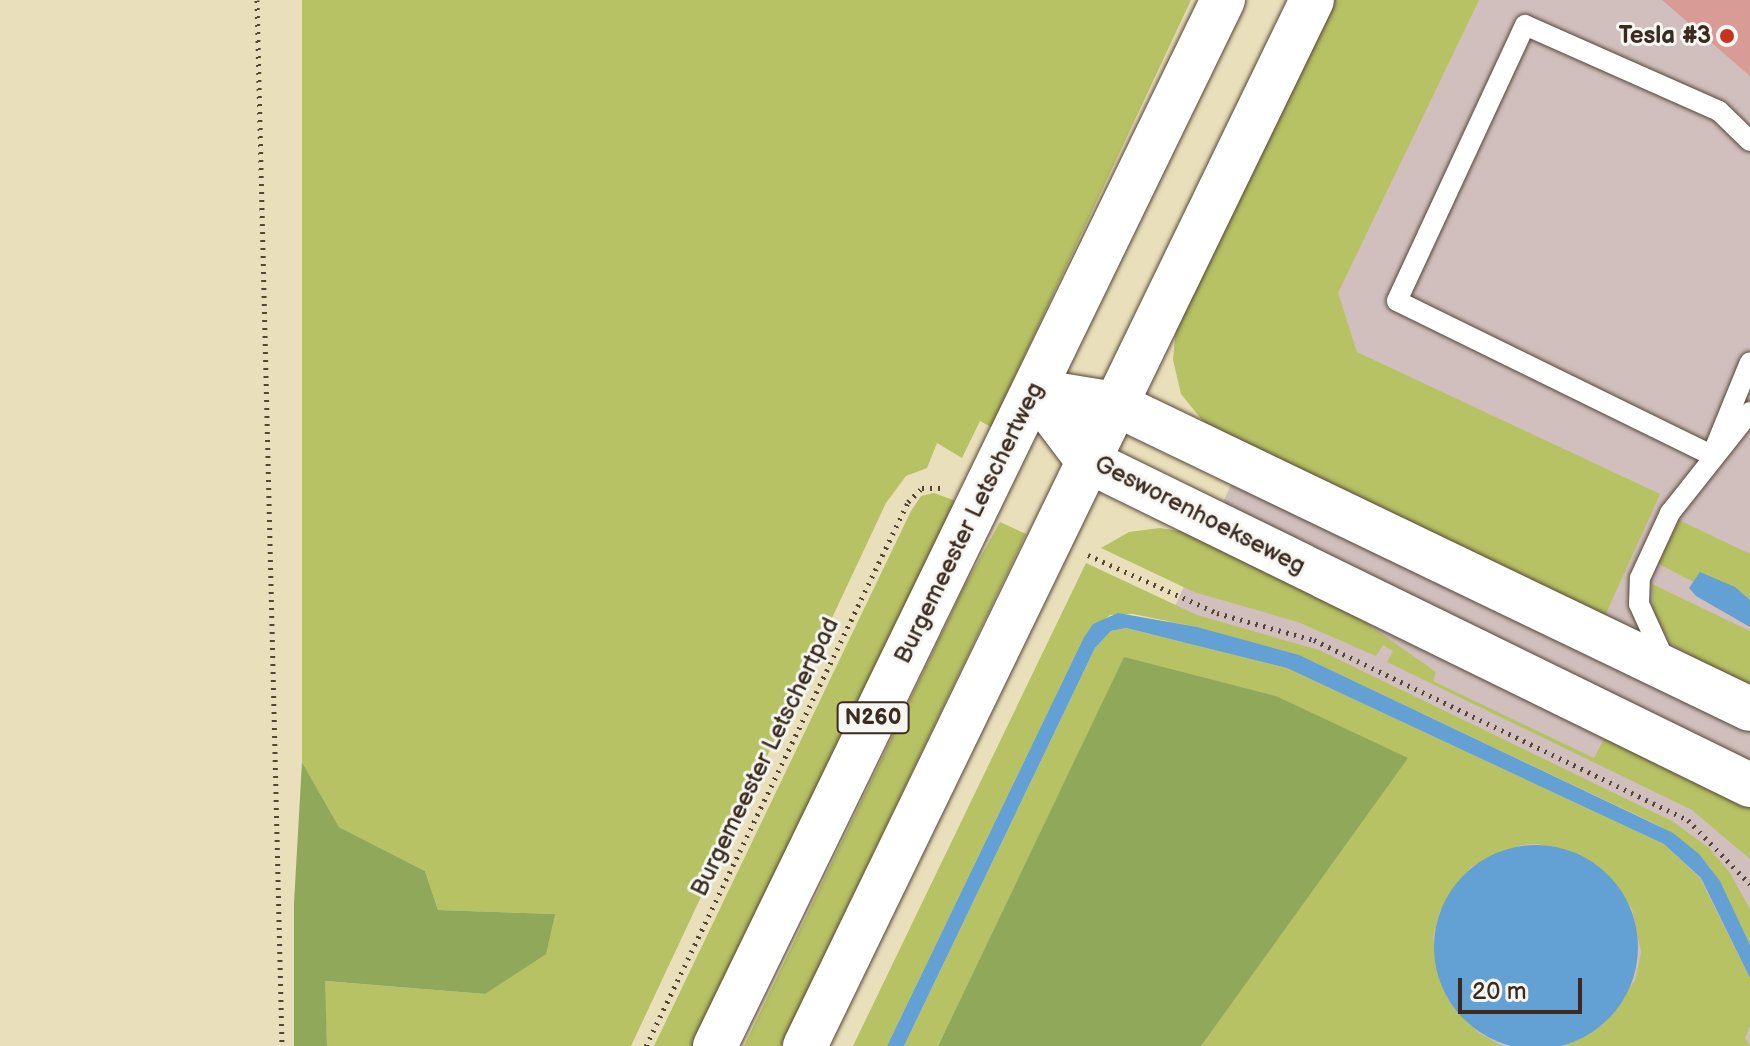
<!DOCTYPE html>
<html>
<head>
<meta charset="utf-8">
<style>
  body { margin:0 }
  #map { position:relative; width:1750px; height:1046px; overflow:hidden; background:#e9e0bb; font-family:"Balsamiq Sans",sans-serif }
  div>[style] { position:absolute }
  .industrial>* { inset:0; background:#d1bfbd }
  .green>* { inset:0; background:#b6c264 }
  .forest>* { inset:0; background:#90a85a }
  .water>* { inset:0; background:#63a0d4 }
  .round { border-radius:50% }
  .building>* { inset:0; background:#d99b95 }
  .path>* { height:5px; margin-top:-2.5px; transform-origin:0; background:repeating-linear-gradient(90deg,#554536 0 2px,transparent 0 8px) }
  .roads { filter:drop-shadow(0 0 2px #554536) drop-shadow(0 0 2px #554536) }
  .service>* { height:20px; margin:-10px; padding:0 10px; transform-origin:10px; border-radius:10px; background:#fff }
  .tertiary>* { height:44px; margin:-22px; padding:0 22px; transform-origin:22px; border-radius:22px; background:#fff }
  .primary>* { height:44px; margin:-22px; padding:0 22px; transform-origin:22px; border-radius:22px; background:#fff }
  .dots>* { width:22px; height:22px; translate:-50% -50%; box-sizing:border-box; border:4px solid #f6f6f2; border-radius:50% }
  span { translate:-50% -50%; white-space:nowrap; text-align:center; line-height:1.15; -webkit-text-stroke:6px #f6f6f2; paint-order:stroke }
  .shield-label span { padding:2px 6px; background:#f6f6f2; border:2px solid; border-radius:6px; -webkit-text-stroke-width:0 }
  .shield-label { font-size:22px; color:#3b2a1e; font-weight:700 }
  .poi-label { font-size:24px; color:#3b2a1e; font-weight:700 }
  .right { translate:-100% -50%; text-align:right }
  .street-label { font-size:24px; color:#3b2a1e }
  .scale { position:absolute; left:1458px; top:978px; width:124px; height:36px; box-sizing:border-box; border:4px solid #3b2a1e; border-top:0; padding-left:10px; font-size:24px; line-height:28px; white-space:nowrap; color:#3b2a1e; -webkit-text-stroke:6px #f6f6f2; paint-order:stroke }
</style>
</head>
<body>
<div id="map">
  <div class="industrial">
    <i style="clip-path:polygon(1463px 0,1750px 0,1750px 1046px,972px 1046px,1321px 290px)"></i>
  </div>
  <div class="green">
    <i style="clip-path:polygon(302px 0,1191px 0,991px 427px,980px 421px,962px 458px,937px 443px,927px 468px,906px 476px,886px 503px,631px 1046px,327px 1046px,324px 981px,485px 994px,554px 914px,438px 910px,425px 871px,339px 827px,302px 762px)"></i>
    <i style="clip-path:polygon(1333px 0,1479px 0,1338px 293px,1357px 352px,1660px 494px,1604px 618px,1223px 435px,1202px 420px,1181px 394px,1173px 360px,1176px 326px)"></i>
    <i style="clip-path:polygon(934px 493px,956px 501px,694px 1046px,654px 1046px,911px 511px,921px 496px)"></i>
    <i style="clip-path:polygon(1679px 520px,1750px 554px,1750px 611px,1653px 561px,1660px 561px)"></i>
    <i style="clip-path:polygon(1000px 522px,1026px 534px,781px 1046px,744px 1046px,965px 585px)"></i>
    <i style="clip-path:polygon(1160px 528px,1185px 532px,1356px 616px,1436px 672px,1433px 681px,1594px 758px,1607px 733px,1750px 802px,1750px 859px,1692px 810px,1387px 662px,1393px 651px,1383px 645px,1376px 656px,1298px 622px,1194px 592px,1101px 548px,1129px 532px)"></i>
    <i style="clip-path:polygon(1086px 563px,1197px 615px,1319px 650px,1672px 821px,1709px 848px,1730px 873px,1750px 909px,1750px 945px,1710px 867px,1658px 825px,1299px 655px,1197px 627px,1133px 614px,1110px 615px,1083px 639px,887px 1046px,853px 1046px)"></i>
    <i style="clip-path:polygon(1652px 584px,1750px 631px,1750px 689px,1671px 644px,1653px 610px)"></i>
    <i style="clip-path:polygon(1126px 628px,1287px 668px,1664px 844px,1700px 878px,1750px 978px,1750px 1026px,1745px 1038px,1750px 1046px,1563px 1046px,1575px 1041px,1635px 981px,1641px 952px,1632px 909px,1614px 882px,1570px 852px,1538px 844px,1521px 845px,1471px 867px,1440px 911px,1433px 938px,1455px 1009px,1479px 1033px,1503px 1046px,1201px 1046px,1407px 758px,1276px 696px,1124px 658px,938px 1046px,904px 1046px,1095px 648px,1111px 631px)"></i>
  </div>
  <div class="forest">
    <i style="clip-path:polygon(1124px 657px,1276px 696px,1408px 758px,1201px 1046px,938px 1046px)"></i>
    <i style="clip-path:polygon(302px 762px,339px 827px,425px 871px,438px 910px,555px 914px,546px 954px,485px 994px,325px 981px,327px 1046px,294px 1046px,294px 903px)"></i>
  </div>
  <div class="water">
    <i style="clip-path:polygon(1700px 572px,1735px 587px,1750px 600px,1750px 627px,1696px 596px,1689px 588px)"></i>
    <i style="clip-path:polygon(1118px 613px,1197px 627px,1299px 655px,1673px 833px,1699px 854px,1720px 881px,1750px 945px,1750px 978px,1701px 878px,1664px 844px,1287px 668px,1126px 628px,1111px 631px,1095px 648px,904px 1046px,887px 1046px,1083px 639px,1093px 624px)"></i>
    <i class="round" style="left:1434px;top:845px;width:204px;height:204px"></i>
  </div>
  <div class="building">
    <i style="clip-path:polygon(1662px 0,1750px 0,1750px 76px)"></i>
  </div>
  <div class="path">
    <i style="left:257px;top:0;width:1046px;rotate:88.63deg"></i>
    <i style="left:1088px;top:555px;width:141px;rotate:24.2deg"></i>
    <i style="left:1217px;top:613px;width:101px;rotate:15.6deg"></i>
    <i style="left:1314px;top:640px;width:415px;rotate:25.7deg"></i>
    <i style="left:1688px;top:820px;width:89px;rotate:45.9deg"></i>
    <i style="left:646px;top:1046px;width:604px;rotate:-64.28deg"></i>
    <i style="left:908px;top:502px;width:20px;rotate:-45deg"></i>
    <i style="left:922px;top:488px;width:18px"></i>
  </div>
  <div class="roads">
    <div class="service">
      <i style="left:1750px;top:141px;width:43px;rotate:-135.9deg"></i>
      <i style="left:1719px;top:111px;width:212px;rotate:-156.1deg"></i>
      <i style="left:1525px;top:25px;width:304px;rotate:114.9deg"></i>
      <i style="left:1397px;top:301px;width:351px;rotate:26.1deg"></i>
      <i style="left:1712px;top:455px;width:100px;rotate:-67.8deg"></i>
      <i style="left:1664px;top:659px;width:60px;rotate:-114.4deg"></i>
      <i style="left:1639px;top:604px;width:26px;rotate:-88deg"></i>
      <i style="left:1640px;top:578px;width:72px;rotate:-65.2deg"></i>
      <i style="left:1670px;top:513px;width:129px;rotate:-51.6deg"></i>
    </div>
    <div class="tertiary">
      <i style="left:1035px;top:391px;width:88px;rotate:52.9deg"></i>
      <i style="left:1088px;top:461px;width:737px;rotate:26.08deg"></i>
      <i style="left:1035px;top:391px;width:81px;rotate:9.2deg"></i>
      <i style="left:1115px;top:404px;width:704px;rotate:25.66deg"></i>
    </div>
    <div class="primary">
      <i style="left:715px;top:1046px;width:1163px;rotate:-64.1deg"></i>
      <i style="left:805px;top:1046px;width:1162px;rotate:-64.14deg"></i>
    </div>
  </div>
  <div class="dots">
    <i style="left:1727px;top:36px;background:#c8321e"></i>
  </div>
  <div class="shield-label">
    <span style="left:873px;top:718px">N260</span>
  </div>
  <div class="poi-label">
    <span class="right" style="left:1711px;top:36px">Tesla #3</span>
  </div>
  <div class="street-label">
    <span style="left:1200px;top:515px;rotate:27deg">Gesworenhoekseweg</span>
    <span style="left:969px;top:523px;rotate:-64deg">Burgemeester Letschertweg</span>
    <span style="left:765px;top:757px;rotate:-64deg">Burgemeester Letschertpad</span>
  </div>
  <div class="scale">20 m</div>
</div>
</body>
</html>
